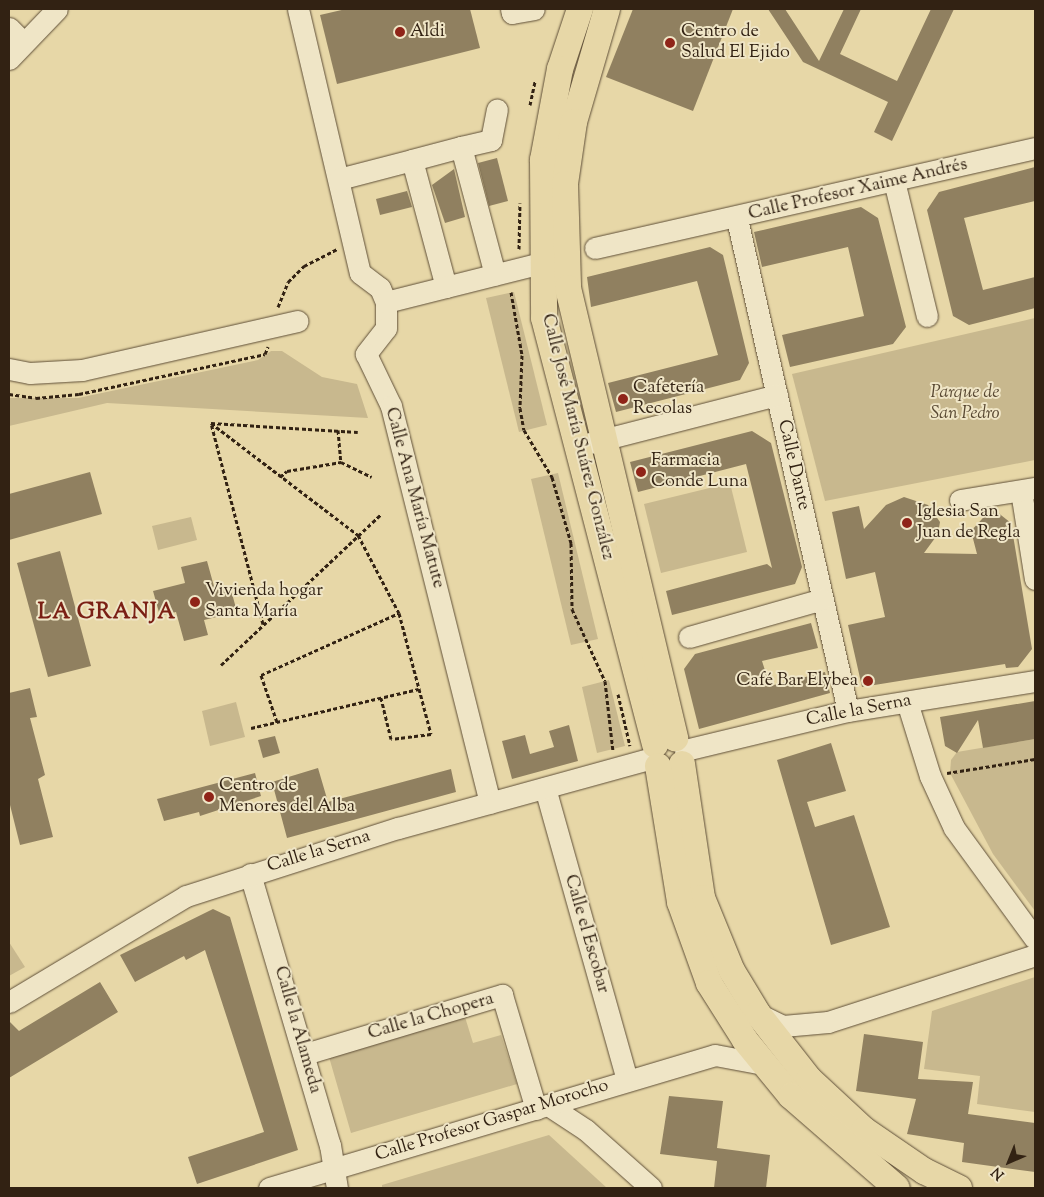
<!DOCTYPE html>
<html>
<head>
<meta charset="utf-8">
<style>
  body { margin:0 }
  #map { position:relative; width:1044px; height:1197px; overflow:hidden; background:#e7d7a7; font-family:"Sorts Mill Goudy",serif }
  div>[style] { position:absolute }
  .green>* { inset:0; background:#c8b88e }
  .building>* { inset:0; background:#908060 }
  .path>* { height:3px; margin-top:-1.5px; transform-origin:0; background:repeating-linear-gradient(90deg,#322213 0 4px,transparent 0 6.5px) }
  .roads { filter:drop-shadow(0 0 1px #5f4f38) drop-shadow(0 0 1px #5f4f38) }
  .minor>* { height:21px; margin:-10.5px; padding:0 10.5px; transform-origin:10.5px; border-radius:10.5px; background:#efe5c6 }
  .major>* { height:26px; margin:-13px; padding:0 13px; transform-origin:13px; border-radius:13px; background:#e7d7a7 }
  .dots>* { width:14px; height:14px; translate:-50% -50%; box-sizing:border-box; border:2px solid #efe5c6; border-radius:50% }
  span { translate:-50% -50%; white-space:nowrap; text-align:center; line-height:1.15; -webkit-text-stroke:4px #efe5c6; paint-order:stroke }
  .poi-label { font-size:18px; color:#322213 }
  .left { translate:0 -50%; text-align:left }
  .right { translate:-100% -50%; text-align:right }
  .street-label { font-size:18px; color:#322213 }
  .park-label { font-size:18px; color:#584832; font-style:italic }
  .district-label { font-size:22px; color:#7a1f14; font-weight:700; letter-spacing:1px }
  .frame { position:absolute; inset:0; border:10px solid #322213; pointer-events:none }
  .north { position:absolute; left:984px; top:1137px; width:50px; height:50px; -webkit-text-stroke:4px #efe5c6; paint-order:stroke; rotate:224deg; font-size:14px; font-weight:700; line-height:20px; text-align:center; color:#322213 }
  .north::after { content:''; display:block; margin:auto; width:18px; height:22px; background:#322213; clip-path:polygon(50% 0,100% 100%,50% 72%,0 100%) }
</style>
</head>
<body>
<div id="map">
  <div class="green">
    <i style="clip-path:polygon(514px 292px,547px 425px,519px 432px,486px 298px)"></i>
    <i style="clip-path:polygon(1035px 318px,1035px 460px,825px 501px,792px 374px)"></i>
    <i style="clip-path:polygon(271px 351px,282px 351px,322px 377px,357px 384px,368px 418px,107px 403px,9px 426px,9px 398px,78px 398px,258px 360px)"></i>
    <i style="clip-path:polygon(558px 473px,598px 639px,571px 645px,531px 479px)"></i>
    <i style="clip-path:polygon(730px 483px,747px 552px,661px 573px,644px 504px)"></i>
    <i style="clip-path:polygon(191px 517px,197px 540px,158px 550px,152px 526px)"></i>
    <i style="clip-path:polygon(609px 680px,625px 746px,597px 753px,582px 687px)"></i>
    <i style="clip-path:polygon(236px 702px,245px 737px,210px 746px,202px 711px)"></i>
    <i style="clip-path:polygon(1035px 739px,1035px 911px,993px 854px,950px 773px,951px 760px,957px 752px)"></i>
    <i style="clip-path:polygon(9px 942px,25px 967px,9px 976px)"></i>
    <i style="clip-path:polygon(1035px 977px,1035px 1112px,977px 1104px,980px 1076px,924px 1069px,932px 1011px)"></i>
    <i style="clip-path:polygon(465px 1017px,473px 1043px,501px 1035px,517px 1084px,351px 1133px,329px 1057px)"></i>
    <i style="clip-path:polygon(549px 1135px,607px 1188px,382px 1188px,382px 1185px)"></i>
  </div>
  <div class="building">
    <i style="clip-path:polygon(346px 9px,470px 9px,480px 48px,337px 84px,320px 15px)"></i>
    <i style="clip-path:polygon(633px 9px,733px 9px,693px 111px,606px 77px)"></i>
    <i style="clip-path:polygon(768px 9px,785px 9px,819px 61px,844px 9px,861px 9px,840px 54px,897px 81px,931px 9px,954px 9px,892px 141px,874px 132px,888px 102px,803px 62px)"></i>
    <i style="clip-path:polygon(497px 158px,508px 201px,489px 206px,478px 163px)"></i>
    <i style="clip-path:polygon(1035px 167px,1035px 201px,964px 218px,983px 290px,1035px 277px,1035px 308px,969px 325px,953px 316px,927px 210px,939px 192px)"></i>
    <i style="clip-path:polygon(454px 169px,465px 217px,445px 223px,432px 185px)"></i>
    <i style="clip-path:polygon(407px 191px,412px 207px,380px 215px,376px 199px)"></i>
    <i style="clip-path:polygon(861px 207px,878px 218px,906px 327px,893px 344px,790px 367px,782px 335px,864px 316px,848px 247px,762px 267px,754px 232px)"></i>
    <i style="clip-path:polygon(710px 247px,723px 255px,749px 363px,740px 380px,616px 412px,608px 383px,718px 355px,697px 281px,591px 307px,587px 277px)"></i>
    <i style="clip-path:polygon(752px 431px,771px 443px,802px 567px,795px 584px,672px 615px,666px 591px,767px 564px,772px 568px,746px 464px,638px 492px,630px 462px)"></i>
    <i style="clip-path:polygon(90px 472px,102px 514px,9px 540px,9px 494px)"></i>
    <i style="clip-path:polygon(904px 497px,928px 505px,940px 522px,938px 534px,924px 553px,977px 554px,971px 531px,992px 508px,1011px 523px,1032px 649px,1018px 667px,1006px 668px,1005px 664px,862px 687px,848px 625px,885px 617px,875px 572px,846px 579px,832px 512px,859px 506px,864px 529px,886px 505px)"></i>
    <i style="clip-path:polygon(60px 551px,91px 666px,48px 677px,17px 563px)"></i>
    <i style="clip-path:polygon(207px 561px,215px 590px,230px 586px,237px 612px,204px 620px,208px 635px,184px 641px,176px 612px,160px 616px,153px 591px,185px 583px,181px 567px)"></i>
    <i style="clip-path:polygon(811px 623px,818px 648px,762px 661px,770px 686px,825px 672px,830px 693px,699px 729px,684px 669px,695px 654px)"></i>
    <i style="clip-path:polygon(30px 688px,37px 717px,30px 718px,45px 775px,38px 779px,53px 837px,20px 845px,9px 801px,9px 693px)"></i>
    <i style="clip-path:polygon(1035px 701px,1035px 739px,983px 748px,978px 720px,957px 753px,945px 746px,940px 717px)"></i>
    <i style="clip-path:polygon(569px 725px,578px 761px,512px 779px,502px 741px,525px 735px,530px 754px,554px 747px,549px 731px)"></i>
    <i style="clip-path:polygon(275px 736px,280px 753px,263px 758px,258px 740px)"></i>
    <i style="clip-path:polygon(831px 743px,846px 791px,807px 802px,815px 827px,854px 815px,890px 927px,831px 945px,777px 760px)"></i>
    <i style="clip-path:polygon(318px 768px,328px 802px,451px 769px,456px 792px,287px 838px,272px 782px)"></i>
    <i style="clip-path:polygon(255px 773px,261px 796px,200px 816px,199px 812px,164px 821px,157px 799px)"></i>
    <i style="clip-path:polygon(213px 909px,230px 917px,298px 1150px,197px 1184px,188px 1157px,264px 1132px,205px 950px,186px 960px,184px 956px,135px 982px,120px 955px)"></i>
    <i style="clip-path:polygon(100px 982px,118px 1012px,9px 1078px,9px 1021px,19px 1031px)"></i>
    <i style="clip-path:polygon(864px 1034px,923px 1042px,918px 1079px,973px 1082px,968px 1114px,1035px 1123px,1035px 1172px,962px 1162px,964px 1143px,907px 1134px,916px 1099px,856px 1091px)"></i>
    <i style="clip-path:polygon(669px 1096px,723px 1101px,717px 1148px,770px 1155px,766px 1188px,714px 1188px,717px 1161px,660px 1154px)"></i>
  </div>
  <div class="path">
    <i style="left:530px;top:105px;width:24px;rotate:-78deg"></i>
    <i style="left:519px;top:249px;width:46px;rotate:-88.8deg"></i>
    <i style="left:511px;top:292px;width:64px;rotate:80.1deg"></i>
    <i style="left:522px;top:355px;width:53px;rotate:92.2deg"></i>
    <i style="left:520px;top:408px;width:22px;rotate:80deg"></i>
    <i style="left:524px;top:430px;width:55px;rotate:59.2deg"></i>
    <i style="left:552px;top:477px;width:69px;rotate:73.9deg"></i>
    <i style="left:571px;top:543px;width:66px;rotate:89.1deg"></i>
    <i style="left:572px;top:609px;width:79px;rotate:65.4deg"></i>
    <i style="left:605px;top:681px;width:70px;rotate:83.5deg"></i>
    <i style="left:278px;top:307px;width:27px;rotate:-68deg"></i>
    <i style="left:288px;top:282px;width:23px;rotate:-45deg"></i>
    <i style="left:304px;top:266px;width:37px;rotate:-27deg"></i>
    <i style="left:9px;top:394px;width:27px;rotate:8deg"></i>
    <i style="left:36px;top:398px;width:43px;rotate:-5.3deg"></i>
    <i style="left:79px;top:394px;width:190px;rotate:-12.1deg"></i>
    <i style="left:265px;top:354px;width:8px;rotate:-67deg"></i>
    <i style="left:211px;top:423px;width:185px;rotate:37.3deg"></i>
    <i style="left:358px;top:535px;width:88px;rotate:62.3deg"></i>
    <i style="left:399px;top:613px;width:125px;rotate:75.2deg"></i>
    <i style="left:431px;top:734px;width:40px;rotate:172.9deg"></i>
    <i style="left:391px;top:739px;width:42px;rotate:-103.7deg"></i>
    <i style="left:338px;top:430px;width:32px;rotate:85deg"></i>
    <i style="left:280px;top:477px;width:9px;rotate:-41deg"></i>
    <i style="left:287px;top:471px;width:55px;rotate:-9.5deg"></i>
    <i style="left:341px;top:462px;width:34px;rotate:26deg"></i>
    <i style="left:263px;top:624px;width:208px;rotate:-104.5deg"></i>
    <i style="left:211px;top:423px;width:147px;rotate:3.5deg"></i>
    <i style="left:221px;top:665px;width:219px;rotate:-43.3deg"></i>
    <i style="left:618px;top:694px;width:53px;rotate:77deg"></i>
    <i style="left:277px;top:722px;width:50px;rotate:-108.8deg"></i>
    <i style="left:261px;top:675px;width:151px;rotate:-24.2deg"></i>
    <i style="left:251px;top:728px;width:172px;rotate:-13.1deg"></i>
    <i style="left:947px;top:773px;width:89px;rotate:-9deg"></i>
  </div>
  <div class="roads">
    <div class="minor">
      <i style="left:298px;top:9px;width:271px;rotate:76.8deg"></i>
      <i style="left:360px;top:273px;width:25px;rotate:37deg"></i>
      <i style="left:380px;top:288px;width:15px;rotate:67deg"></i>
      <i style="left:386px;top:302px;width:26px;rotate:90deg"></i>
      <i style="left:386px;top:328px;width:33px;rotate:128deg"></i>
      <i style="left:366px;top:354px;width:58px;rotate:64.3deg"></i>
      <i style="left:391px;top:406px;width:409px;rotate:76deg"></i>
      <i style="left:511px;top:9px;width:4px;rotate:76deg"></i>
      <i style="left:512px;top:13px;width:22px;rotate:-10deg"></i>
      <i style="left:9px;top:28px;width:21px;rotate:45deg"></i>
      <i style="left:9px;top:59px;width:69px;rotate:-46.2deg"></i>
      <i style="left:461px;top:147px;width:31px;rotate:-13deg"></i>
      <i style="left:491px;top:140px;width:31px;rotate:-79deg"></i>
      <i style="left:339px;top:179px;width:75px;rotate:-14.6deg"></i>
      <i style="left:894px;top:181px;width:139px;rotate:76.3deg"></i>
      <i style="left:737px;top:219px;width:504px;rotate:77.29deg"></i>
      <i style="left:595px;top:248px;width:451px;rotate:-12.8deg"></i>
      <i style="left:446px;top:287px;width:131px;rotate:-105deg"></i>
      <i style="left:412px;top:160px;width:51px;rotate:-14.9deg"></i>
      <i style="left:461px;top:147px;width:132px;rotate:75.1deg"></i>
      <i style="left:386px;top:302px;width:160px;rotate:-14.1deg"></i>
      <i style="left:9px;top:369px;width:21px;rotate:11deg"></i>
      <i style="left:30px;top:373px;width:52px;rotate:-3.3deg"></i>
      <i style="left:82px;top:370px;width:221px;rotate:-12.8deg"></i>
      <i style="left:590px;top:443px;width:193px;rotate:-14.4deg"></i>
      <i style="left:1021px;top:491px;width:89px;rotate:81deg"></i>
      <i style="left:960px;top:500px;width:76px;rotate:-9.1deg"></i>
      <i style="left:689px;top:637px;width:138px;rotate:-15.9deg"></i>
      <i style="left:907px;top:702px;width:77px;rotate:72.7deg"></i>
      <i style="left:930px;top:776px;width:57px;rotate:65.2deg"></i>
      <i style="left:954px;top:828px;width:137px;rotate:53.9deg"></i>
      <i style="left:685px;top:750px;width:168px;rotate:-13.5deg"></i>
      <i style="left:848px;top:711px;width:189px;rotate:-9.1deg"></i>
      <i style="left:545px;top:788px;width:303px;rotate:74.3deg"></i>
      <i style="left:250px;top:874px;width:283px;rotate:73.6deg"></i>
      <i style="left:330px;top:1145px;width:44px;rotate:80.8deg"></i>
      <i style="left:9px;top:1002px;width:206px;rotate:-30.9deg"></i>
      <i style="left:186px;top:896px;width:223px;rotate:-17.8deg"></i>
      <i style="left:398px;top:828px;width:264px;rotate:-15.4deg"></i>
      <i style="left:758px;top:1014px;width:28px;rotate:26deg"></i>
      <i style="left:783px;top:1026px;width:45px;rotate:-5.1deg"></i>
      <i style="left:828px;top:1022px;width:218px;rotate:-17.9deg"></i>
      <i style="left:305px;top:1054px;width:206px;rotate:-16.7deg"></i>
      <i style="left:502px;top:995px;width:119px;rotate:73.4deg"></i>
      <i style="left:548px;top:1105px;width:45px;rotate:33.3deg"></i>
      <i style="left:586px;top:1130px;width:87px;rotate:41.7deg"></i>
      <i style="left:269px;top:1188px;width:465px;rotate:-16.6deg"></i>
      <i style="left:715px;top:1055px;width:49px;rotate:10.6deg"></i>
    </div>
    <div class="major">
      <i style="left:580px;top:9px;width:63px;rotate:108.4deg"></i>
      <i style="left:560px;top:69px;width:93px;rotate:100.6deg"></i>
      <i style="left:543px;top:160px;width:158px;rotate:89.6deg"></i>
      <i style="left:544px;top:318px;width:441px;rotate:75.4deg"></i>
      <i style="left:607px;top:9px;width:118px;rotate:106.3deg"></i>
      <i style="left:574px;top:122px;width:63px;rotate:98.3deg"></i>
      <i style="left:565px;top:184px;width:104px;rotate:88.3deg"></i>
      <i style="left:568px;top:288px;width:463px;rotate:76.6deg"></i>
      <i style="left:682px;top:764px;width:135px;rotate:81.5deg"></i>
      <i style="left:702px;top:898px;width:79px;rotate:67.7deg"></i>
      <i style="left:732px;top:971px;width:50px;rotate:58.8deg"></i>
      <i style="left:758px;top:1014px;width:83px;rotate:51.9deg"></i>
      <i style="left:809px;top:1079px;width:75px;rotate:42.8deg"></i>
      <i style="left:864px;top:1130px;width:73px;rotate:34.3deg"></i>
      <i style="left:924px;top:1171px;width:39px;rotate:26deg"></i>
      <i style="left:658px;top:766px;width:138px;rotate:80.8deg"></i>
      <i style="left:680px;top:902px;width:86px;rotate:70.3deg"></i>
      <i style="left:709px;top:983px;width:67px;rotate:57.7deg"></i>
      <i style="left:745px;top:1040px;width:72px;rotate:50.6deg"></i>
      <i style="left:791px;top:1096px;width:140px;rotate:41deg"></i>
    </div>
  </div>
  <div class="dots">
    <i style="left:400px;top:32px;background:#8f2418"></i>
    <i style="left:670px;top:43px;background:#8f2418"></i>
    <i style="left:623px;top:399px;background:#8f2418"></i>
    <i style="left:641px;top:472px;background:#8f2418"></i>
    <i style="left:907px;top:523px;background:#8f2418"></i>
    <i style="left:195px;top:602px;background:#8f2418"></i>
    <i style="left:868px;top:681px;background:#8f2418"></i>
    <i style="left:209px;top:797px;background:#8f2418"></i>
  </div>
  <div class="poi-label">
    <span class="left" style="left:410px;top:32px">Aldi</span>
    <span class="left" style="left:681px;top:43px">Centro de<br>Salud El Ejido</span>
    <span class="left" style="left:633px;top:399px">Cafetería<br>Recolas</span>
    <span class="left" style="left:651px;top:472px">Farmacia<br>Conde Luna</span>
    <span class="left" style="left:917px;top:523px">Iglesia San<br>Juan de Regla</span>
    <span class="left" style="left:205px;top:602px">Vivienda hogar<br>Santa María</span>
    <span class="right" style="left:858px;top:681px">Café Bar Elybea</span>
    <span class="left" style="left:219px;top:797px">Centro de<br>Menores del Alba</span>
  </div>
  <div class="street-label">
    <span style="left:858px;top:190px;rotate:-13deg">Calle Profesor Xaime Andrés</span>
    <span style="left:577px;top:437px;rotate:76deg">Calle José María Suárez González</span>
    <span style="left:793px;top:465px;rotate:77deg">Calle Dante</span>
    <span style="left:414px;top:498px;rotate:75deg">Calle Ana María Matute</span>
    <span style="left:859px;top:711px;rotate:-11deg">Calle la Serna</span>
    <span style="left:319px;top:852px;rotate:-17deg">Calle la Serna</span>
    <span style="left:586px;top:934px;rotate:74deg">Calle el Escobar</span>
    <span style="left:431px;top:1017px;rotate:-16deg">Calle la Chopera</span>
    <span style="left:297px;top:1030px;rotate:74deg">Calle la Alameda</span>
    <span style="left:492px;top:1121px;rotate:-17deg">Calle Profesor Gaspar Morocho</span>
  </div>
  <div class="park-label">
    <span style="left:965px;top:404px">Parque de<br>San Pedro</span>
  </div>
  <div class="district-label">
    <span style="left:107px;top:614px">LA GRANJA</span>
  </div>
  <div class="frame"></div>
  <div class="north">N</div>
</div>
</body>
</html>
